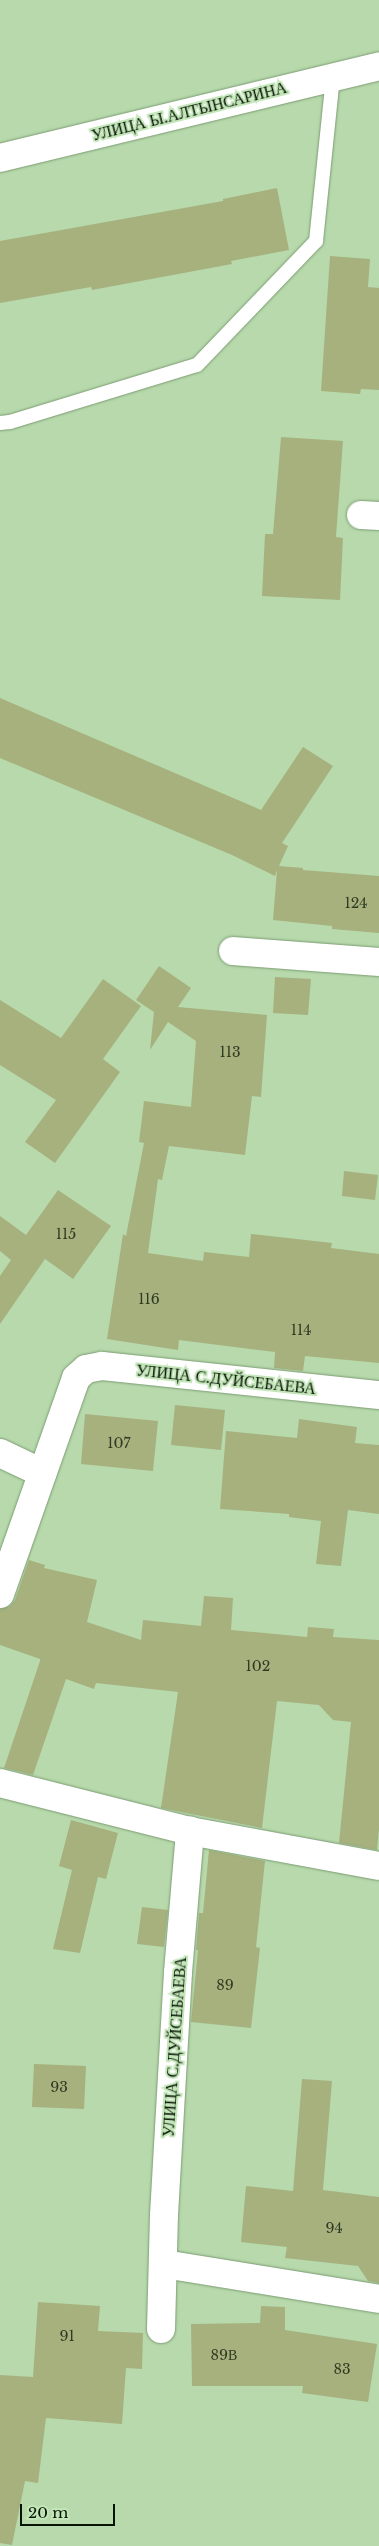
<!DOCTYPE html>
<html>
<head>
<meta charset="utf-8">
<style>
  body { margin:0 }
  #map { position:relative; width:379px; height:2546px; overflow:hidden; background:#b7d9ac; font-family:"Libre Baskerville",serif }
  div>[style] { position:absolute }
  .building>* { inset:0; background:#a6b17e }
  .roads { filter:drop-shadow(0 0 1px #7c9c72) drop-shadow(0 0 1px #7c9c72) }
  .lane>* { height:14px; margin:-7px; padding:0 7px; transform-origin:7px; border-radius:7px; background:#fff }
  .street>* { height:28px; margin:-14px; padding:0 14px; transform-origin:14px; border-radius:14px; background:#fff }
  .secondary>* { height:28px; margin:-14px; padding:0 14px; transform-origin:14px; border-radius:14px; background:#fff }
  span { translate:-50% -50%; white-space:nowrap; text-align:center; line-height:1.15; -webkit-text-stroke:4px #c3e6b9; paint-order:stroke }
  .number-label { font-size:14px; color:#2f3a22 }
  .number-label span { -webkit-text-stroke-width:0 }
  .street-label { font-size:16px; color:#071304 }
  .scale { position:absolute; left:20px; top:2504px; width:95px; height:22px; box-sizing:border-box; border:2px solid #071304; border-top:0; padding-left:6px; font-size:15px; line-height:18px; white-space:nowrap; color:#071304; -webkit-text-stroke:4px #c3e6b9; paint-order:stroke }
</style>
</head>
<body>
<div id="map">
  <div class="building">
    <i style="clip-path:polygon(277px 188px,289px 250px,231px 261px,232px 264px,92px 290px,91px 287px,0 303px,0 241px,223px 201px,223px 199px)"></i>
    <i style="clip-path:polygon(330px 256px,370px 259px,368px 287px,379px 288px,379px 390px,361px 389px,360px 394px,321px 391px)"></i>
    <i style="clip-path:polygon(281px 437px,343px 441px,336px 537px,343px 538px,340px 600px,262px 596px,265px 534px,273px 534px)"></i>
    <i style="clip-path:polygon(0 698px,261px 810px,303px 747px,333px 766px,282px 843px,288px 846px,279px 866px,303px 868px,303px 870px,379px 876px,379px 933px,332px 929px,332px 926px,273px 920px,277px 870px,275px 876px,232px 855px,0 758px)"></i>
    <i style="clip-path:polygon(159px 966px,191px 988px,178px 1007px,267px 1015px,261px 1097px,252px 1096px,245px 1155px,169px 1146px,162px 1180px,158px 1179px,148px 1253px,203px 1261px,204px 1252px,249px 1257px,251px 1234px,332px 1243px,331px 1248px,379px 1254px,379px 1363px,305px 1356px,303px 1371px,274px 1368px,275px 1352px,179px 1340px,178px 1350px,107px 1339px,123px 1234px,126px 1236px,144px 1143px,139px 1142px,144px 1101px,191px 1107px,196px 1041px,168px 1022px,150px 1050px,154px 1012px,136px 1000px)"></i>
    <i style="clip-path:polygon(275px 977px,311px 979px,308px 1015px,273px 1013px)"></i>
    <i style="clip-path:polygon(103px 979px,141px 1006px,103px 1059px,120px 1072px,55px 1163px,25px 1142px,56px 1100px,0 1065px,0 1000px,61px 1038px)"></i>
    <i style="clip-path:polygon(344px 1171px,378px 1175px,375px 1200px,342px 1196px)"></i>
    <i style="clip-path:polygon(58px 1190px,111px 1226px,73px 1279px,45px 1259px,0 1324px,0 1276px,11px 1260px,0 1251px,0 1216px,26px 1235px)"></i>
    <i style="clip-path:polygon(175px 1405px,225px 1410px,221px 1450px,171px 1445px)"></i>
    <i style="clip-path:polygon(85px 1414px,158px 1421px,153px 1471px,81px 1464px)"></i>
    <i style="clip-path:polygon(299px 1419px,357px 1427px,355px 1443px,379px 1445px,379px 1514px,348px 1510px,341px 1566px,316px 1564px,321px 1521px,289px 1517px,289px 1514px,220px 1509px,226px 1431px,297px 1438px)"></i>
    <i style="clip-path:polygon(29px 1560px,45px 1565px,44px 1568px,97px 1580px,87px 1622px,141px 1640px,143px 1620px,201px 1626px,204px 1596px,233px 1598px,231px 1630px,307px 1637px,308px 1627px,334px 1629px,333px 1637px,379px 1640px,379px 1828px,377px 1850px,339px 1843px,351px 1722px,333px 1720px,319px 1705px,277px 1701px,262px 1828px,161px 1808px,178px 1692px,96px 1683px,94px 1689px,66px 1679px,33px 1775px,4px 1768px,40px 1661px,40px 1659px,0 1645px,0 1609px,10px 1606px,15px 1600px)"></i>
    <i style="clip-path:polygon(71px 1820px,118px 1833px,106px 1879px,98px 1877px,80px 1953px,53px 1949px,72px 1870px,59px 1866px)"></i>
    <i style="clip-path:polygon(209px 1850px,265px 1861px,256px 1947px,260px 1948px,251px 2028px,191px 2022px,198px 1950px,196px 1950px,199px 1913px,203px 1913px)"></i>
    <i style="clip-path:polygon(142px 1907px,168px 1910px,164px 1947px,137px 1944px)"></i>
    <i style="clip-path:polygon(34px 2064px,86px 2066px,84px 2109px,32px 2107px)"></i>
    <i style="clip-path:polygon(302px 2079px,332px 2081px,323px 2190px,379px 2197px,379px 2283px,368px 2281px,358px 2266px,285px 2258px,287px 2247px,241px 2242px,246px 2186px,293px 2191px)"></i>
    <i style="clip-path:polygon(38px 2302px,100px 2306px,98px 2331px,143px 2333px,142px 2369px,126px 2368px,122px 2424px,46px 2418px,38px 2483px,25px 2481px,12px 2545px,0 2543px,0 2375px,33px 2377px)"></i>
    <i style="clip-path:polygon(261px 2306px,285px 2307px,285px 2330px,377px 2344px,368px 2402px,302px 2393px,303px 2386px,192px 2386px,191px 2324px,260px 2323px)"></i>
  </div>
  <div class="roads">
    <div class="lane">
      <i style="left:0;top:423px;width:10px;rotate:-6deg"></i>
      <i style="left:10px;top:422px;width:195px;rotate:-17deg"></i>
      <i style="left:197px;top:365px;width:172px;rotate:-46.2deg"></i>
      <i style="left:316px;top:241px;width:166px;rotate:-84.1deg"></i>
    </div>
    <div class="street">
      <i style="left:361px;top:515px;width:18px;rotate:3deg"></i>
      <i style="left:233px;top:951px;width:146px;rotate:4.3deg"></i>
      <i style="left:0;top:1453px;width:47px;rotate:25.5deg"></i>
      <i style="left:0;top:1594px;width:229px;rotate:-70.6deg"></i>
      <i style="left:76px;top:1378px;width:13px;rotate:-42deg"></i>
      <i style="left:86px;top:1369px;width:16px;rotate:-11deg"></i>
      <i style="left:102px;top:1366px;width:279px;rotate:6deg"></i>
      <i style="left:0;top:1783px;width:196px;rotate:14.2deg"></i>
      <i style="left:190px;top:1831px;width:192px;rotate:10.5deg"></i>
      <i style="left:164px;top:2264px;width:218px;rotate:9.2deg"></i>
      <i style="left:161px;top:2329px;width:114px;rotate:-88.5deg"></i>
      <i style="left:164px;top:2215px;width:243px;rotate:-86.7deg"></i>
      <i style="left:178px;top:1972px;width:142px;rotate:-85.1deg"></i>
    </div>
    <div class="secondary">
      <i style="left:0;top:158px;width:390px;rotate:-13.6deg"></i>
    </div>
  </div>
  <div class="number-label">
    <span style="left:356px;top:903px">124</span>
    <span style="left:230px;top:1052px">113</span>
    <span style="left:66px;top:1234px">115</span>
    <span style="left:149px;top:1299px">116</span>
    <span style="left:301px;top:1330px">114</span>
    <span style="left:119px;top:1443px">107</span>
    <span style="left:258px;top:1666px">102</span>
    <span style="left:225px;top:1985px">89</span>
    <span style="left:59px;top:2087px">93</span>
    <span style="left:334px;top:2228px">94</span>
    <span style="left:67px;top:2336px">91</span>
    <span style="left:224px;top:2355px">89В</span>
    <span style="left:342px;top:2369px">83</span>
  </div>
  <div class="street-label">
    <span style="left:189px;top:111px;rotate:-14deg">УЛИЦА Ы.АЛТЫНСАРИНА</span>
    <span style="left:226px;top:1379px;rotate:6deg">УЛИЦА С.ДУЙСЕБАЕВА</span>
    <span style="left:174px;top:2047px;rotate:-86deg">УЛИЦА С.ДУЙСЕБАЕВА</span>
  </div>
  <div class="scale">20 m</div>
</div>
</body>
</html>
